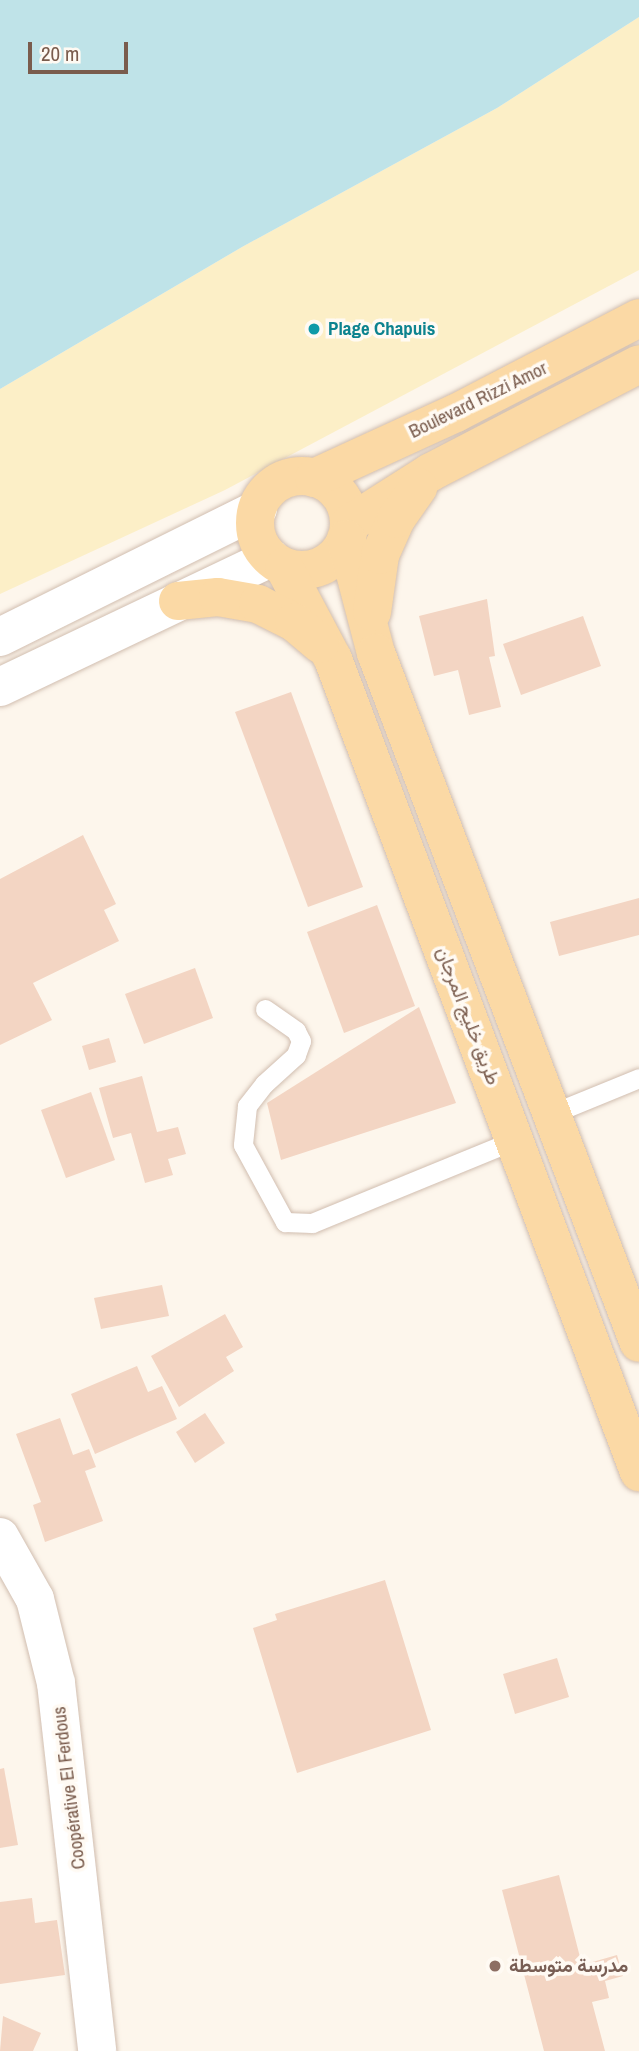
<!DOCTYPE html>
<html>
<head>
<meta charset="utf-8">
<style>
  body { margin:0 }
  #map { position:relative; width:639px; height:2051px; overflow:hidden; background:#fdf6ec; font-family:"Archivo Narrow",Vazirmatn,sans-serif }
  div>[style] { position:absolute }
  .sand>* { inset:0; background:#fcefc7 }
  .water>* { inset:0; background:#bfe3e8 }
  .building>* { inset:0; background:#f3d5c3 }
  .roads { filter:drop-shadow(0 0 2px #d1beb0) drop-shadow(0 0 2px #d1beb0) }
  .service>* { height:19px; margin:-9.5px; padding:0 9.5px; transform-origin:9.5px; border-radius:9.5px; background:#fff }
  .minor>* { height:38px; margin:-19px; padding:0 19px; transform-origin:19px; border-radius:19px; background:#fff }
  .secondary>* { height:38px; margin:-19px; padding:0 19px; transform-origin:19px; border-radius:19px; background:#fff }
  .primary>* { height:38px; margin:-19px; padding:0 19px; transform-origin:19px; border-radius:19px; background:#fbd9a5 }
  .primary>.ring { margin:-19px; padding:0; box-sizing:content-box; background:none; border:38px solid #fbd9a5; border-radius:50% }
  .dots>* { width:19px; height:19px; translate:-50% -50%; box-sizing:border-box; border:4px solid #fffaf3; border-radius:50% }
  span { translate:-50% -50%; white-space:nowrap; text-align:center; line-height:1.15; -webkit-text-stroke:7px #fffaf3; paint-order:stroke }
  .culture-label { font-size:19px; color:#0d838f; font-weight:700 }
  .left { translate:0 -50%; text-align:left }
  .street-label { font-size:19px; color:#7a5c4d }
  .education-label { font-size:19px; color:#785e54; font-weight:700 }
  .scale { position:absolute; left:28px; top:42px; width:100px; height:32px; box-sizing:border-box; border:4px solid #7a5c4d; border-top:0; padding-left:9px; font-size:21px; line-height:24px; white-space:nowrap; color:#7a5c4d; -webkit-text-stroke:5px #fffaf3; paint-order:stroke }
</style>
</head>
<body>
<div id="map">
  <div class="sand">
    <i style="clip-path:polygon(639px 17px,639px 270px,225px 490px,0 594px,0 389px,242px 247px,497px 108px)"></i>
  </div>
  <div class="water">
    <i style="clip-path:polygon(0 0,639px 0,639px 17px,497px 108px,242px 247px,0 389px)"></i>
  </div>
  <div class="building">
    <i style="clip-path:polygon(487px 599px,495px 656px,489px 657px,501px 707px,469px 715px,458px 670px,434px 676px,419px 616px)"></i>
    <i style="clip-path:polygon(583px 616px,601px 666px,521px 695px,503px 644px)"></i>
    <i style="clip-path:polygon(291px 692px,363px 887px,308px 907px,235px 712px)"></i>
    <i style="clip-path:polygon(83px 835px,116px 904px,104px 910px,119px 941px,33px 983px,52px 1020px,0 1045px,0 879px)"></i>
    <i style="clip-path:polygon(639px 898px,639px 935px,559px 956px,550px 922px)"></i>
    <i style="clip-path:polygon(377px 905px,415px 1006px,344px 1033px,307px 932px)"></i>
    <i style="clip-path:polygon(195px 968px,213px 1018px,144px 1044px,125px 994px)"></i>
    <i style="clip-path:polygon(419px 1007px,456px 1103px,281px 1160px,267px 1103px)"></i>
    <i style="clip-path:polygon(109px 1038px,116px 1062px,89px 1070px,82px 1046px)"></i>
    <i style="clip-path:polygon(142px 1076px,157px 1132px,178px 1127px,186px 1154px,168px 1159px,173px 1175px,145px 1183px,131px 1133px,113px 1138px,99px 1088px)"></i>
    <i style="clip-path:polygon(91px 1092px,115px 1160px,66px 1178px,41px 1110px)"></i>
    <i style="clip-path:polygon(162px 1285px,169px 1316px,101px 1329px,94px 1298px)"></i>
    <i style="clip-path:polygon(225px 1314px,243px 1347px,226px 1357px,234px 1371px,179px 1407px,151px 1356px)"></i>
    <i style="clip-path:polygon(137px 1366px,148px 1392px,162px 1386px,177px 1419px,95px 1454px,71px 1394px)"></i>
    <i style="clip-path:polygon(205px 1413px,225px 1443px,195px 1463px,176px 1432px)"></i>
    <i style="clip-path:polygon(60px 1418px,73px 1455px,89px 1449px,96px 1467px,85px 1471px,103px 1521px,45px 1542px,33px 1505px,41px 1502px,16px 1434px)"></i>
    <i style="clip-path:polygon(385px 1580px,431px 1730px,297px 1773px,253px 1628px,277px 1620px,275px 1614px)"></i>
    <i style="clip-path:polygon(557px 1658px,569px 1697px,515px 1714px,503px 1674px)"></i>
    <i style="clip-path:polygon(4px 1768px,18px 1845px,0 1848px,0 1769px)"></i>
    <i style="clip-path:polygon(559px 1875px,582px 1965px,617px 1955px,623px 1976px,605px 1981px,609px 1998px,592px 2002px,605px 2051px,544px 2051px,502px 1890px)"></i>
    <i style="clip-path:polygon(32px 1898px,35px 1923px,57px 1920px,65px 1975px,0 1984px,0 1902px)"></i>
    <i style="clip-path:polygon(3px 2016px,41px 2033px,33px 2051px,0 2051px)"></i>
  </div>
  <div class="roads">
    <div class="service">
      <i style="left:265px;top:1009px;width:38px;rotate:35deg"></i>
      <i style="left:296px;top:1031px;width:11px;rotate:63deg"></i>
      <i style="left:301px;top:1041px;width:15px;rotate:110deg"></i>
      <i style="left:296px;top:1055px;width:43px;rotate:137.8deg"></i>
      <i style="left:264px;top:1084px;width:28px;rotate:128deg"></i>
      <i style="left:247px;top:1106px;width:39px;rotate:96deg"></i>
      <i style="left:243px;top:1145px;width:88px;rotate:61.4deg"></i>
      <i style="left:285px;top:1222px;width:27px;rotate:2deg"></i>
      <i style="left:312px;top:1223px;width:218px;rotate:-22.3deg"></i>
      <i style="left:551px;top:1114px;width:95px;rotate:-22.2deg"></i>
    </div>
    <div class="minor">
      <i style="left:0;top:1537px;width:71px;rotate:60.6deg"></i>
      <i style="left:35px;top:1599px;width:87px;rotate:76deg"></i>
      <i style="left:56px;top:1683px;width:370px;rotate:83.6deg"></i>
    </div>
    <div class="secondary">
      <i style="left:0;top:637px;width:288px;rotate:-26.4deg"></i>
      <i style="left:0;top:687px;width:300px;rotate:-25.5deg"></i>
    </div>
    <div class="primary">
      <i class="ring" style="left:255px;top:476px;width:56px;height:56px"></i>
      <i style="left:314px;top:478px;width:156px;rotate:-24.6deg"></i>
      <i style="left:456px;top:413px;width:206px;rotate:-27.4deg"></i>
      <i style="left:349px;top:524px;width:97px;rotate:-32.4deg"></i>
      <i style="left:431px;top:472px;width:234px;rotate:-27.4deg"></i>
      <i style="left:346px;top:539px;width:118px;rotate:75.3deg"></i>
      <i style="left:376px;top:653px;width:738px;rotate:69.14deg"></i>
      <i style="left:284px;top:567px;width:104px;rotate:62deg"></i>
      <i style="left:333px;top:659px;width:869px;rotate:69.37deg"></i>
      <i style="left:178px;top:601px;width:40px;rotate:-5.7deg"></i>
      <i style="left:218px;top:597px;width:41px;rotate:9.9deg"></i>
      <i style="left:258px;top:604px;width:40px;rotate:26.6deg"></i>
      <i style="left:294px;top:622px;width:34px;rotate:40deg"></i>
      <i style="left:372px;top:612px;width:58px;rotate:-82deg"></i>
      <i style="left:380px;top:555px;width:39px;rotate:-66deg"></i>
      <i style="left:396px;top:519px;width:39px;rotate:-55deg"></i>
    </div>
  </div>
  <div class="dots">
    <i style="left:314px;top:329px;background:#0f9aa8"></i>
    <i style="left:495px;top:1966px;background:#8d6e63"></i>
  </div>
  <div class="culture-label">
    <span class="left" style="left:328px;top:329px">Plage Chapuis</span>
  </div>
  <div class="street-label">
    <span style="left:478px;top:400px;rotate:-26deg">Boulevard Rizzi Amor</span>
    <span style="left:468px;top:1016px;rotate:69deg">طريق خليج المرجان</span>
    <span style="left:69px;top:1788px;rotate:-97deg">Coopérative El Ferdous</span>
  </div>
  <div class="education-label">
    <span class="left" style="left:509px;top:1966px">مدرسة متوسطة</span>
  </div>
  <div class="scale">20 m</div>
</div>
</body>
</html>
